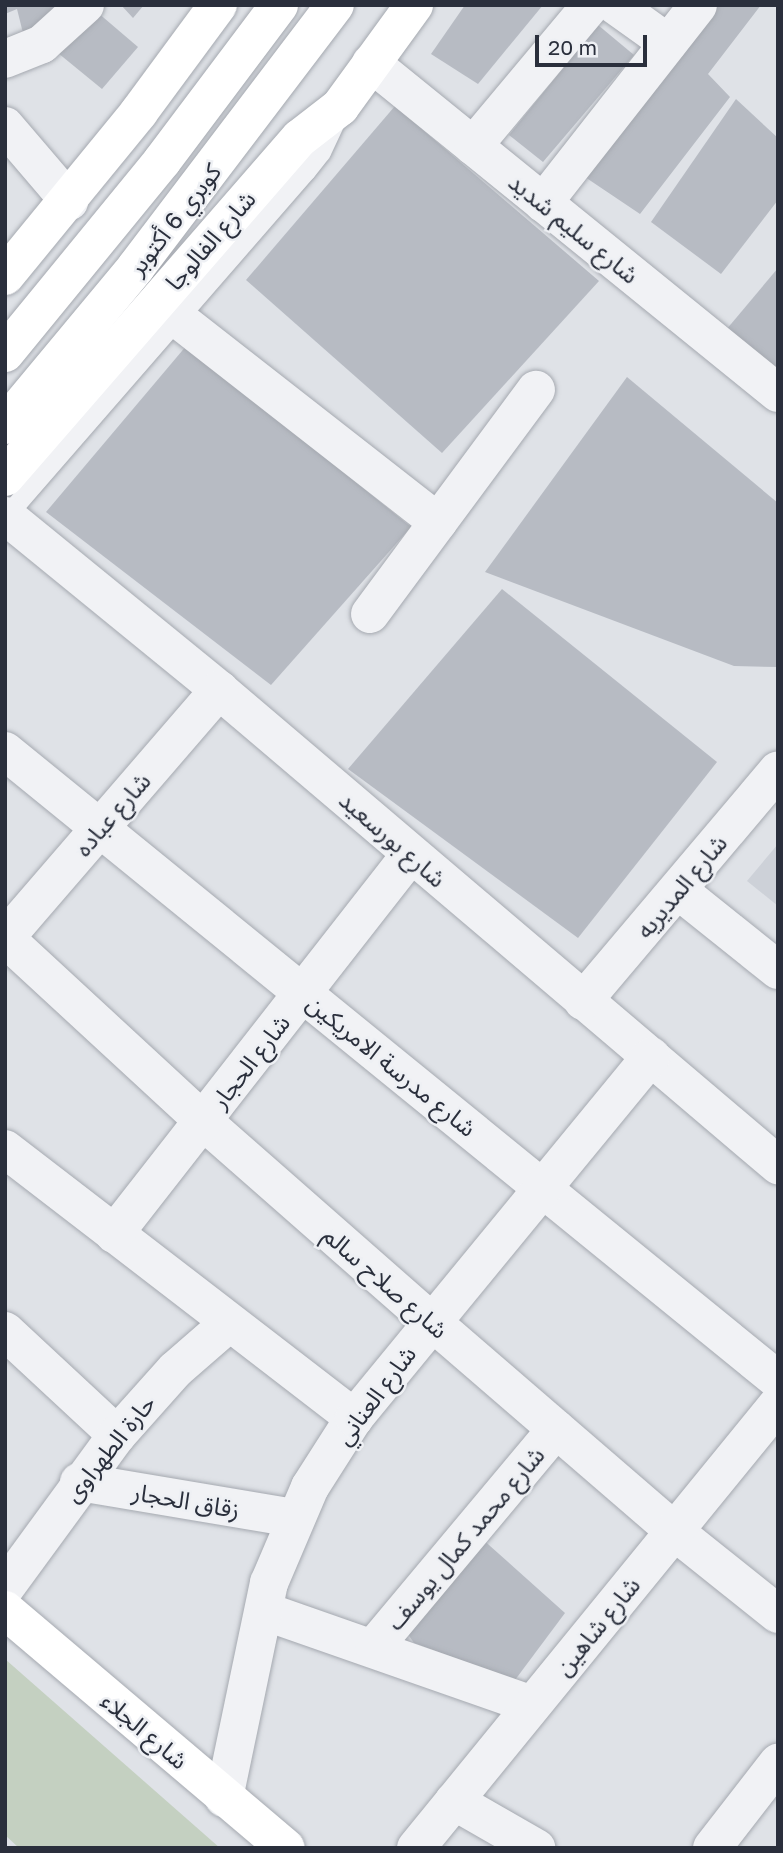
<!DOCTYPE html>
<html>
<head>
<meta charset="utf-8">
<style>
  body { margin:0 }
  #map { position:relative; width:783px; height:1853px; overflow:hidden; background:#dfe2e7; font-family:"Golos Text","Noto Sans Arabic",sans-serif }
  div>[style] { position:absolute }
  .built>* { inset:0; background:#cdd1d8 }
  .green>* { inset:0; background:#c4d0c1 }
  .building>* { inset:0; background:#b7bbc3 }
  .roads { filter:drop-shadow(0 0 2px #a5a9b0) drop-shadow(0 0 2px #a5a9b0) }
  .lane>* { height:19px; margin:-9.5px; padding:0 9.5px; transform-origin:9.5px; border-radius:9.5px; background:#f1f2f5 }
  .street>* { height:38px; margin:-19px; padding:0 19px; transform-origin:19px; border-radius:19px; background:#f1f2f5 }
  .secondary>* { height:38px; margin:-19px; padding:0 19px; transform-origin:19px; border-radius:19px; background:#fff }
  .highway>* { height:38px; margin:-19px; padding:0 19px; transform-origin:19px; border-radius:19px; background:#fff }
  span { translate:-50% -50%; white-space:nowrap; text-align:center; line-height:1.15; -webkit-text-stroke:5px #eef0f4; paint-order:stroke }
  .street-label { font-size:24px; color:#2a2f3c }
  .frame { position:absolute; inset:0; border:7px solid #2a2f3c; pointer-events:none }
  .scale { position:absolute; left:535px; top:35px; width:112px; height:32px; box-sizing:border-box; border:4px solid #2a2f3c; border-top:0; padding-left:9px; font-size:21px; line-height:24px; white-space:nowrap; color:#2a2f3c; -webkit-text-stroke:5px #eef0f4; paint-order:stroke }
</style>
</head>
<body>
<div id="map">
  <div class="built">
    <i style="clip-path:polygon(778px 844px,778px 906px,747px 881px)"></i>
  </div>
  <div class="green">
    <i style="clip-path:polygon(5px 1659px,220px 1848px,19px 1848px,5px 1835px)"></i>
  </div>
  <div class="building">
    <i style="clip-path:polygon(5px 5px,56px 5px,25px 41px,17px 9px,5px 14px)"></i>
    <i style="clip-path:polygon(121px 5px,144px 5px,133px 18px)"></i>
    <i style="clip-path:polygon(465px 5px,543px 5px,478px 84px,431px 54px)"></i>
    <i style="clip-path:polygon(718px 5px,761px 5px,708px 74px,730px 97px,640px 214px,579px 173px,641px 90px)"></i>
    <i style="clip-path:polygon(97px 12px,138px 47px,102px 89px,58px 53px)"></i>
    <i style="clip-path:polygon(598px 25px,634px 55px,543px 162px,509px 135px)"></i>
    <i style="clip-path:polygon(736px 99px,778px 138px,778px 200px,721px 274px,651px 222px)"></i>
    <i style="clip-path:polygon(395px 106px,599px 281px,442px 453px,246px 280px)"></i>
    <i style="clip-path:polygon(778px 268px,778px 375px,726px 330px)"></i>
    <i style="clip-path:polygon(187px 345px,411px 527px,271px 685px,46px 512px)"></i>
    <i style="clip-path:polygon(627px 377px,778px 503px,778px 667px,734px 666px,485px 572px)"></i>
    <i style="clip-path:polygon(502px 589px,717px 762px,578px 938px,348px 769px)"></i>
    <i style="clip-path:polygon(480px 1537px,565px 1613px,515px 1680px,414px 1643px,403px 1627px)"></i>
  </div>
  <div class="roads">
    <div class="lane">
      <i style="left:5px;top:517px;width:459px;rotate:-49deg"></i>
      <i style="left:306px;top:171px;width:24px;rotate:-52deg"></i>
      <i style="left:321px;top:152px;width:38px;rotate:-65deg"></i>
    </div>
    <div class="street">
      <i style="left:615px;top:5px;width:65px;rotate:35.6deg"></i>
      <i style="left:5px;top:59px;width:40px;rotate:-22deg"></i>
      <i style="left:42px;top:44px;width:58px;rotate:-42.2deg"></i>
      <i style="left:371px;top:63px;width:524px;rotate:39.04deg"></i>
      <i style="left:5px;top:126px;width:99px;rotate:49.5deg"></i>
      <i style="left:473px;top:146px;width:184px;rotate:-50.1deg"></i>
      <i style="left:543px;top:203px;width:251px;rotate:-51.9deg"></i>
      <i style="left:178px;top:319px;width:330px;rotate:38deg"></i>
      <i style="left:6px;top:516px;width:275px;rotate:39.2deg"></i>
      <i style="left:219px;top:690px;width:734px;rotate:40.36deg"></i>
      <i style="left:370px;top:614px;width:279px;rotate:-53.5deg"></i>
      <i style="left:5px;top:751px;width:997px;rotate:39.14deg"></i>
      <i style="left:678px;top:890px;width:128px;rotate:38.7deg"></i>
      <i style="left:5px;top:938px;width:270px;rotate:42.7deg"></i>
      <i style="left:203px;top:1121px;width:303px;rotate:41.3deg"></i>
      <i style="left:431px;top:1321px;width:321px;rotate:40.8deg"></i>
      <i style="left:674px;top:1531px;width:133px;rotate:38.6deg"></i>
      <i style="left:5px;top:938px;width:328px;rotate:-49.2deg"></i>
      <i style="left:583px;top:1001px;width:302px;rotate:-49.8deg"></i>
      <i style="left:5px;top:1149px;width:441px;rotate:37.6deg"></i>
      <i style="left:114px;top:1234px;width:482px;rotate:-52deg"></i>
      <i style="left:5px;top:1331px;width:153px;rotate:42.9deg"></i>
      <i style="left:79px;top:1482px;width:217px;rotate:9.5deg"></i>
      <i style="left:5px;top:1588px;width:190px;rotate:-53.8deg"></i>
      <i style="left:117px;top:1435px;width:87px;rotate:-48.3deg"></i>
      <i style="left:175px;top:1370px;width:72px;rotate:-41deg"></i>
      <i style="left:264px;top:1611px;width:284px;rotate:19.3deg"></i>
      <i style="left:374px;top:1647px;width:284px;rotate:-50.1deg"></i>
      <i style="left:224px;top:1798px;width:220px;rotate:-78.2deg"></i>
      <i style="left:269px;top:1583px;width:104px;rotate:-66.9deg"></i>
      <i style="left:310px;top:1487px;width:82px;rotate:-57.5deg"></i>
      <i style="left:354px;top:1418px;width:468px;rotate:-50.6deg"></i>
      <i style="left:454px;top:1801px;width:95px;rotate:29.8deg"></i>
      <i style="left:416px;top:1848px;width:573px;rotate:-50.81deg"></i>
      <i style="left:712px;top:1848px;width:108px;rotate:-52.2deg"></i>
    </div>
    <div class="secondary">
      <i style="left:5px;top:276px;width:212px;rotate:-50.7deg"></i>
      <i style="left:139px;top:112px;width:133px;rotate:-53.6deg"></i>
      <i style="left:5px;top:477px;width:449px;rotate:-49deg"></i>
      <i style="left:300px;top:138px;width:51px;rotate:-37.8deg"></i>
      <i style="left:340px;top:107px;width:126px;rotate:-54deg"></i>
    </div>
    <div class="highway">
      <i style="left:5px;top:353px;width:248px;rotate:-50.7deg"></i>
      <i style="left:162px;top:161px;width:195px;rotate:-53.1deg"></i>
      <i style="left:5px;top:425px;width:205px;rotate:-50.3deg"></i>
      <i style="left:136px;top:267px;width:329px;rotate:-52.8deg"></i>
      <i style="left:5px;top:1610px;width:368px;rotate:40.3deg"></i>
    </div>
  </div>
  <div class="street-label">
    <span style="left:174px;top:219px;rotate:-52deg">كوبري 6 أكتوبر</span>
    <span style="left:574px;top:228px;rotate:39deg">شارع سليم شديد</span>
    <span style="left:210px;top:240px;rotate:-49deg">شارع الفالوجا</span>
    <span style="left:112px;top:814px;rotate:-49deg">شارع عباده</span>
    <span style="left:393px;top:839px;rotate:41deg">شارع بورسعيد</span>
    <span style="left:681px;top:886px;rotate:-50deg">شارع المديريه</span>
    <span style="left:250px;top:1061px;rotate:-52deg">شارع الحجار</span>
    <span style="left:392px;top:1065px;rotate:39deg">شارع مدرسة الامريكين</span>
    <span style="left:386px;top:1282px;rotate:41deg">شارع صلاح سالم</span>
    <span style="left:375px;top:1395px;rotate:-53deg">شارع العناني</span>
    <span style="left:109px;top:1448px;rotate:-51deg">حارة الطهراوى</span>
    <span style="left:186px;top:1500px;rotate:10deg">زقاق الحجار</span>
    <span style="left:465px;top:1538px;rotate:-50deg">شارع محمد كمال يوسف</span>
    <span style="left:597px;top:1626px;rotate:-51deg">شارع شاهين</span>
    <span style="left:145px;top:1730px;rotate:40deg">شارع الجلاء</span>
  </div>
  <div class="frame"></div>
  <div class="scale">20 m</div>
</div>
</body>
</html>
